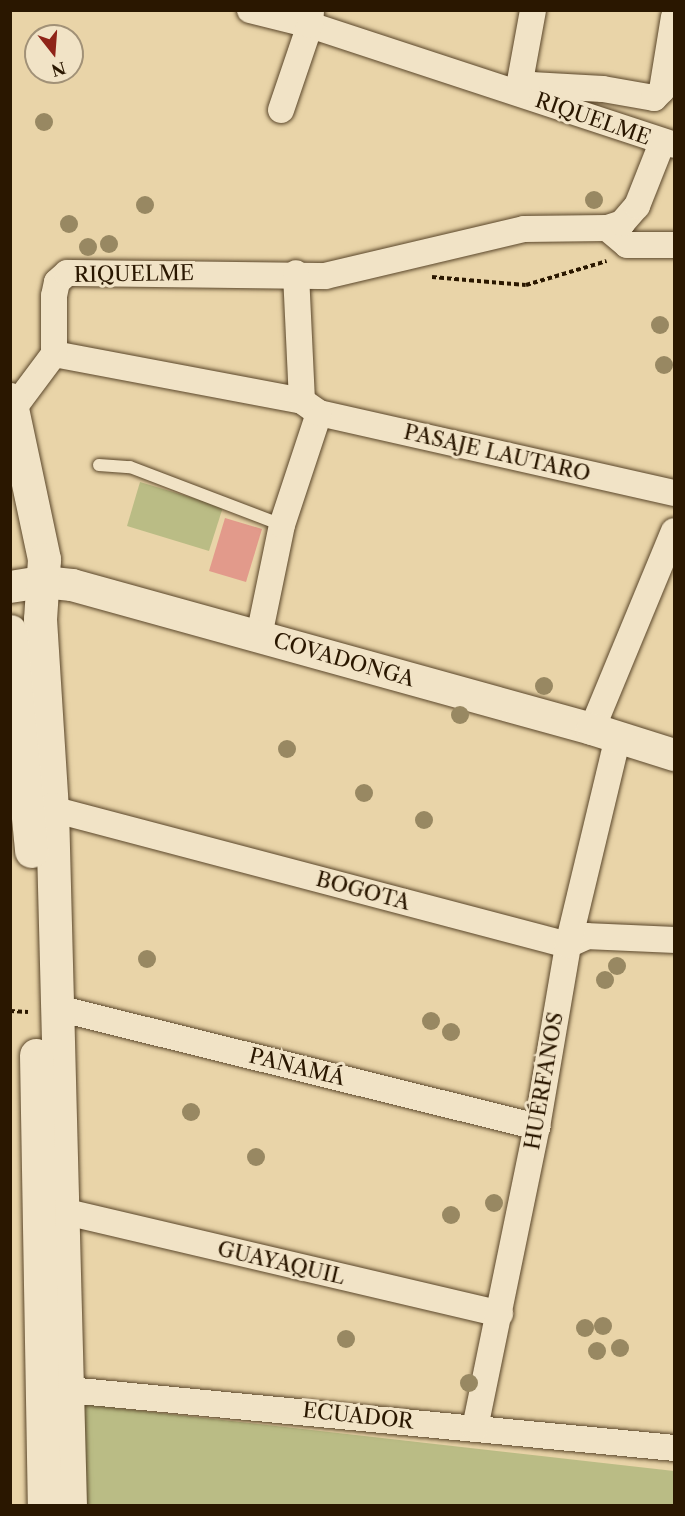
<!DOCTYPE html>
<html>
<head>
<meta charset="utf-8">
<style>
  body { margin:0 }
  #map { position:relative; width:685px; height:1516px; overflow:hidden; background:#e9d4a8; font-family:"Libre Caslon Text",serif }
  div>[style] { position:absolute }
  .green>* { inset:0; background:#babc85 }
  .building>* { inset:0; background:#e29a8b }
  .path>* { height:4px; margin-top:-2px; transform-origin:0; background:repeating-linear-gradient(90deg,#2a1700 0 4.5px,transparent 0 7.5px) }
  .roads { filter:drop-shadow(0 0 2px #5a462a) drop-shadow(0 0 2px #5a462a) }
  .service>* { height:12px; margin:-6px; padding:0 6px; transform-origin:6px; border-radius:6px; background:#f1e3c6 }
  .minor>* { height:26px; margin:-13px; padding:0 13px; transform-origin:13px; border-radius:13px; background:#f1e3c6 }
  .tertiary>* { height:32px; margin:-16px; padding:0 16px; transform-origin:16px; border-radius:16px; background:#f1e3c6 }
  .secondary>* { height:33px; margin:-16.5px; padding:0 16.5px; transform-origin:16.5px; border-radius:16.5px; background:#f1e3c6 }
  .trees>* { width:18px; height:18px; margin:-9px; border-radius:50%; background:#988862 }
  span { translate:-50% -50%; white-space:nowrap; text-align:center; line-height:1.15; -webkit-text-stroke:6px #f1e3c6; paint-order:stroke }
  .street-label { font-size:21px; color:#2a1700 }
  .frame { position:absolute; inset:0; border:12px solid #2a1700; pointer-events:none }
  .north { position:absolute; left:24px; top:24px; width:60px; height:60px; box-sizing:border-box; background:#f1e3c6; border:2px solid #a19177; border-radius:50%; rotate:163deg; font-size:16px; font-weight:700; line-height:24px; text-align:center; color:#2a1700 }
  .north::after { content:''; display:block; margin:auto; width:21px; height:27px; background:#8f2418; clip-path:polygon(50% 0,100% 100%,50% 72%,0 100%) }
</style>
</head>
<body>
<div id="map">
  <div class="green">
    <i style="clip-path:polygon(140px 482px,223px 507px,209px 551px,127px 526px)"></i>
    <i style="clip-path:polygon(81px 1404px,674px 1471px,674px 1505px,84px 1505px)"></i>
  </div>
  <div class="building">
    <i style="clip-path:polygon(225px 518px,262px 529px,246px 582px,209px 571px)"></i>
  </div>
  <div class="path">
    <i style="left:432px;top:277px;width:94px;rotate:4.9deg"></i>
    <i style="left:526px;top:285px;width:84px;rotate:-16.5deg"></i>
    <i style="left:10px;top:1011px;width:18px;rotate:3deg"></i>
  </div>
  <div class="roads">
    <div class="service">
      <i style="left:99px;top:465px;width:31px;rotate:4deg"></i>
      <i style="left:130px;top:467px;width:163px;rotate:20.9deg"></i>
    </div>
    <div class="minor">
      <i style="left:250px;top:10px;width:62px;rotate:14deg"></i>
      <i style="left:310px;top:25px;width:383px;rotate:18.2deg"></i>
      <i style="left:521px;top:91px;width:12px;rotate:-31deg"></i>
      <i style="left:531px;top:85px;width:72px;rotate:3.2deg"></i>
      <i style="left:603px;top:89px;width:52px;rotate:10deg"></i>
      <i style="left:654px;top:98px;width:11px;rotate:-45deg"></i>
      <i style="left:662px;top:90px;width:74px;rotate:-80.7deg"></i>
      <i style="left:518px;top:92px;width:83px;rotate:-79.6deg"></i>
      <i style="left:281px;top:110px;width:90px;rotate:-71.2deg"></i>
      <i style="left:310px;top:25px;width:15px;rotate:-86deg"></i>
      <i style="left:607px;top:228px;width:26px;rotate:40deg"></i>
      <i style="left:627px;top:245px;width:47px"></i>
      <i style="left:54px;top:354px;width:252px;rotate:10.7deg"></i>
      <i style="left:13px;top:409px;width:69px;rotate:-53.3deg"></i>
      <i style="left:54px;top:354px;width:58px;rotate:-90deg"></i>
      <i style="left:54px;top:296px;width:14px;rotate:-78deg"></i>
      <i style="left:57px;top:282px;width:13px;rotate:-42deg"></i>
      <i style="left:67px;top:273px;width:258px;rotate:0.7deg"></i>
      <i style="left:325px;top:276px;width:204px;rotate:-13.3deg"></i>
      <i style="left:524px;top:229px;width:83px;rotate:-0.7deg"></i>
      <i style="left:607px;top:228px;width:16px;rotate:-18deg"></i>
      <i style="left:622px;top:223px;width:23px;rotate:-49deg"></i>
      <i style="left:637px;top:206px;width:68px;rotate:-68.4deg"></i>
      <i style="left:319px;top:413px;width:364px;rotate:12.7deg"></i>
      <i style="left:259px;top:636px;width:113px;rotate:-78.3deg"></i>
      <i style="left:282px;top:525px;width:118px;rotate:-71.7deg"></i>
      <i style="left:319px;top:413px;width:21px;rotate:-145deg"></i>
      <i style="left:302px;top:401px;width:128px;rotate:-92.7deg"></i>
      <i style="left:592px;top:729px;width:214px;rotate:-67.5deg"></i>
      <i style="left:52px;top:809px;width:534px;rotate:14.77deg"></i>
      <i style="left:568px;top:945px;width:21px;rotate:-25deg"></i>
      <i style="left:587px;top:936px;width:87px;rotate:2.6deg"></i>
      <i style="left:57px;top:1008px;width:495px;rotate:13.9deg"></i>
      <i style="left:62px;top:1211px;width:450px;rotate:13.2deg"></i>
      <i style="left:48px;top:1388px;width:629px;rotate:5.47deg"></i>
      <i style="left:475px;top:1428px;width:307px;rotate:-78.4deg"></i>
      <i style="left:537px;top:1127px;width:185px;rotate:-80.3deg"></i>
      <i style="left:568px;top:945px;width:215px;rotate:-76.5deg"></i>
    </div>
    <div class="tertiary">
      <i style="left:10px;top:587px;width:33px;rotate:-9deg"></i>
      <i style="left:43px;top:582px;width:29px;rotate:6deg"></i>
      <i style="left:72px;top:585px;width:540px;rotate:15.48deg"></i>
      <i style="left:592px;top:729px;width:86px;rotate:17.6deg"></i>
    </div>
    <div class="secondary">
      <i style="left:10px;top:399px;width:164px;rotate:78deg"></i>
      <i style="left:44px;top:559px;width:60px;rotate:93.8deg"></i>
      <i style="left:40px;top:619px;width:190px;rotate:86.4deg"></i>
      <i style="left:52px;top:809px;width:697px;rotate:88.52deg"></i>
      <i style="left:10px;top:631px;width:221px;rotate:84.5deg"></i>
      <i style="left:36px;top:1055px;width:451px;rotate:89deg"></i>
    </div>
  </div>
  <div class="trees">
    <i style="left:44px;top:122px"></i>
    <i style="left:594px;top:200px"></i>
    <i style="left:145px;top:205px"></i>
    <i style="left:69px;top:224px"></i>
    <i style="left:109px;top:244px"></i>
    <i style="left:88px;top:247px"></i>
    <i style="left:660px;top:325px"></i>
    <i style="left:664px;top:365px"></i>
    <i style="left:544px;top:686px"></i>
    <i style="left:460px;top:715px"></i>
    <i style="left:287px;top:749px"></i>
    <i style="left:364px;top:793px"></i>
    <i style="left:424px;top:820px"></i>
    <i style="left:147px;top:959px"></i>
    <i style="left:617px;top:966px"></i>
    <i style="left:605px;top:980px"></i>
    <i style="left:431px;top:1021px"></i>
    <i style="left:451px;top:1032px"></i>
    <i style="left:191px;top:1112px"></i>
    <i style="left:256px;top:1157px"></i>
    <i style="left:494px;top:1203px"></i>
    <i style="left:451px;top:1215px"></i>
    <i style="left:603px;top:1326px"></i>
    <i style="left:585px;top:1328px"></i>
    <i style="left:346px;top:1339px"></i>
    <i style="left:620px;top:1348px"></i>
    <i style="left:597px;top:1351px"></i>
    <i style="left:469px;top:1383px"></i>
  </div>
  <div class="street-label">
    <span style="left:593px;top:119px;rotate:19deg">RIQUELME</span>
    <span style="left:134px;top:274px;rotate:-1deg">RIQUELME</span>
    <span style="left:497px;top:453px;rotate:13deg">PASAJE LAUTARO</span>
    <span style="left:344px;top:660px;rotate:16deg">COVADONGA</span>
    <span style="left:363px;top:891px;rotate:15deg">BOGOTA</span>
    <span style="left:297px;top:1067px;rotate:14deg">PANAMÁ</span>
    <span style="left:544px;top:1081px;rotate:-80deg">HUÉRFANOS</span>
    <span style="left:281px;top:1263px;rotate:13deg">GUAYAQUIL</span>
    <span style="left:358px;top:1416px;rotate:6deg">ECUADOR</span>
  </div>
  <div class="frame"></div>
  <div class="north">N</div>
</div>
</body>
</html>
